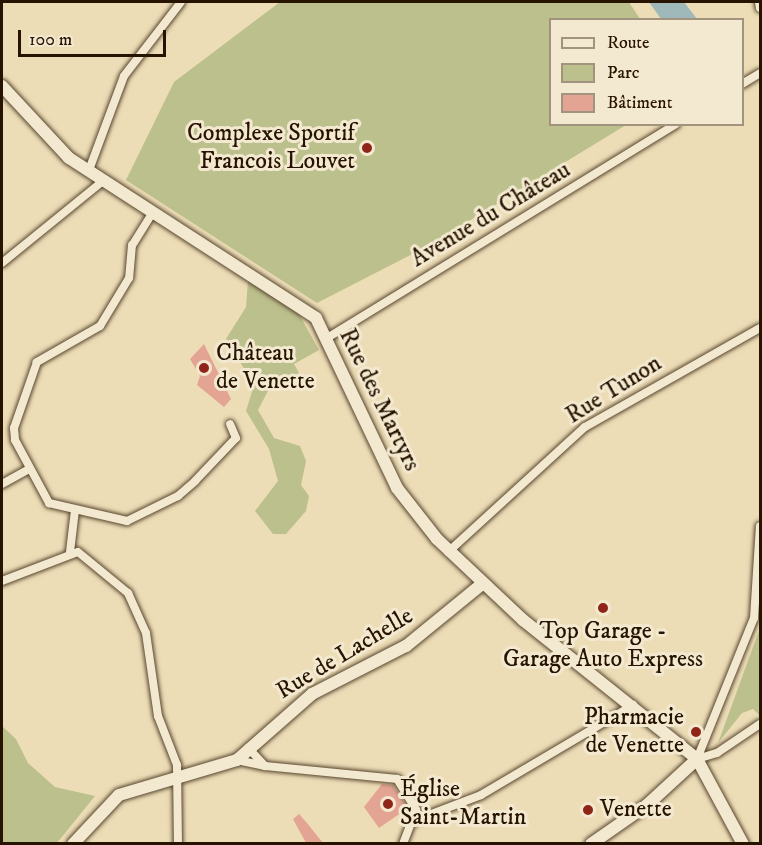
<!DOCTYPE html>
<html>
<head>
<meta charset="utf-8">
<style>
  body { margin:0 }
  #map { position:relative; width:762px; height:845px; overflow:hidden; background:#edddb7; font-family:"IM FELL DW Pica",serif }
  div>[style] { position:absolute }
  .green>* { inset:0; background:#bcc08c }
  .water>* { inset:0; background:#9fb8ba }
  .building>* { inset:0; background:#e3a494 }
  .roads { filter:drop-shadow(0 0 2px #58462e) drop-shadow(0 0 2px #58462e) }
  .street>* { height:8px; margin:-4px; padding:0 4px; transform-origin:4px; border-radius:4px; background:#f3e9d0 }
  .secondary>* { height:12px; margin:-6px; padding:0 6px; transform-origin:6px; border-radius:6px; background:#f3e9d0 }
  .dots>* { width:16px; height:16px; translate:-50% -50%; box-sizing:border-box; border:3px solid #f3e9d0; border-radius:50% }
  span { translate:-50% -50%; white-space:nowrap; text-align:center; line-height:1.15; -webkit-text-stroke:6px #f3e9d0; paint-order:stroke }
  .poi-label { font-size:24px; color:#261300 }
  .right { translate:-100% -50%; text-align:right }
  .left { translate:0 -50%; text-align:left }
  .street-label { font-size:24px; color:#261300 }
  .frame { position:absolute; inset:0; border:3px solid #261300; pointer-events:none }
  .legend { position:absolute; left:549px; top:18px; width:195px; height:108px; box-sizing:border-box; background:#f3e9d0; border:2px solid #a1937d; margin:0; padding:8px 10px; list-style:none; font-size:18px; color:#261300 }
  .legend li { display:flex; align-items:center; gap:12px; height:30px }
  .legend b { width:30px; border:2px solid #a1937d }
  .scale { position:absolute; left:18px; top:30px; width:148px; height:27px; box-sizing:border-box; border:3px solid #261300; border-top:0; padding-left:8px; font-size:18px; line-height:21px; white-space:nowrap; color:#261300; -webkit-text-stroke:4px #f3e9d0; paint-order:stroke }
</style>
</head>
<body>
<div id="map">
  <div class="green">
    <i style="clip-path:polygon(280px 2px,629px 2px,640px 19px,550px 20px,550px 124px,626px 125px,428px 246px,317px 303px,126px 180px,174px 82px)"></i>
    <i style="clip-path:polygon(248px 280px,296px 309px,319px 350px,294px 364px,299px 373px,268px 391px,258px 410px,274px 438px,300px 446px,306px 461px,301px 485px,309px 496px,306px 511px,286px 534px,273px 534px,255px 511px,278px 481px,269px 449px,246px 411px,254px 385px,226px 339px,246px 307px)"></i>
    <i style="clip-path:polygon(760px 628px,760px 716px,753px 709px,742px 713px,718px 743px)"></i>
    <i style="clip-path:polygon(2px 726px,16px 739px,28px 763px,55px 787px,95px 796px,57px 843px,2px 843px)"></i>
  </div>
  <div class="water">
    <i style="clip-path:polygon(649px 2px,684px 2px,697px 19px,661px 19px)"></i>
  </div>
  <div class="building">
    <i style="clip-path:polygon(204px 344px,231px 399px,224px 407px,197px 385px,200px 376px,190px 359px)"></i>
    <i style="clip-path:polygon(382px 784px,393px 785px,408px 808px,379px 828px,364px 807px)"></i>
    <i style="clip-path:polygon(299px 814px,307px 823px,323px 843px,306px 843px,293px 819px)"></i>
  </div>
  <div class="roads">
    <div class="street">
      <i style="left:759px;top:2px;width:6px;rotate:81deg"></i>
      <i style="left:742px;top:84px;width:21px;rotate:-31deg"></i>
      <i style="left:89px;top:170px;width:100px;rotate:-69.6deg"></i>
      <i style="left:124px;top:76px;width:93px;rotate:-52.4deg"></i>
      <i style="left:153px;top:212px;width:39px;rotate:122deg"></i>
      <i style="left:132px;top:245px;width:33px;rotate:95deg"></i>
      <i style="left:129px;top:278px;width:56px;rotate:121.1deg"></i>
      <i style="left:100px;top:326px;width:73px;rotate:150.3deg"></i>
      <i style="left:37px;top:362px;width:70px;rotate:109.2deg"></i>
      <i style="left:14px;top:428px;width:12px;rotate:85deg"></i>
      <i style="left:15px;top:440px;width:72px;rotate:61.6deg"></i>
      <i style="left:49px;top:503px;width:80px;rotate:13deg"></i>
      <i style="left:127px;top:521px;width:57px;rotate:-26.1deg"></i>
      <i style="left:178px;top:496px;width:23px;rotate:-41deg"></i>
      <i style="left:195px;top:481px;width:59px;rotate:-46.4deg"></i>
      <i style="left:236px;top:438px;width:15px;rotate:-113deg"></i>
      <i style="left:2px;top:263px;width:132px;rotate:-39.1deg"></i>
      <i style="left:327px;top:338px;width:409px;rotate:-31.5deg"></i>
      <i style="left:2px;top:484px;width:31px;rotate:-29deg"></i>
      <i style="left:70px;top:552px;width:42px;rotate:-83.2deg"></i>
      <i style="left:448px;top:552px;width:185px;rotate:-42.4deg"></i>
      <i style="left:585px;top:427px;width:201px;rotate:-29.5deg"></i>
      <i style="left:2px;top:581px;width:81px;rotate:-20.9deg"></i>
      <i style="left:78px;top:552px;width:65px;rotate:39.4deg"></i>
      <i style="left:128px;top:593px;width:44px;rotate:65.8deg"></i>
      <i style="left:146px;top:633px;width:84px;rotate:81.8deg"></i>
      <i style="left:158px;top:716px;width:53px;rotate:68.8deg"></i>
      <i style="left:177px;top:765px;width:79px;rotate:89.3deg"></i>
      <i style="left:697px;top:759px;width:152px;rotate:-68deg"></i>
      <i style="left:754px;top:618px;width:92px;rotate:-86.3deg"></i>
      <i style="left:697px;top:759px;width:21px;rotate:-17deg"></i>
      <i style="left:717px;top:753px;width:52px;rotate:-34deg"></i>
      <i style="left:237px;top:760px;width:29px;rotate:12deg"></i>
      <i style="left:265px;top:766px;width:25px;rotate:-133deg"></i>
      <i style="left:265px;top:766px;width:133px;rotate:5.6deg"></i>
      <i style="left:397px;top:779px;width:36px;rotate:58deg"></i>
      <i style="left:416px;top:810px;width:36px;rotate:111deg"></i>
      <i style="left:413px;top:821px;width:73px;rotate:-20.9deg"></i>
      <i style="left:481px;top:795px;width:177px;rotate:-30.6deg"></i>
    </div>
    <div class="secondary">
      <i style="left:2px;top:86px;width:98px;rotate:47.1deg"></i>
      <i style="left:69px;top:158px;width:294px;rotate:32.9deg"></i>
      <i style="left:316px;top:318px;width:188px;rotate:64.5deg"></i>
      <i style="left:397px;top:488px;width:65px;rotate:51.9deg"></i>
      <i style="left:437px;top:539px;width:118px;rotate:43.3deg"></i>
      <i style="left:523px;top:620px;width:223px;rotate:38.6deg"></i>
      <i style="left:697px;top:759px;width:97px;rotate:61.6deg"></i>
      <i style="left:73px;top:844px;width:67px;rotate:-46.8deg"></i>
      <i style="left:119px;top:795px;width:123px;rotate:-16.5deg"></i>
      <i style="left:237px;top:760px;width:100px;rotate:-41.3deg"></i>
      <i style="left:312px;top:694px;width:106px;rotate:-27.1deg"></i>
      <i style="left:406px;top:646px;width:98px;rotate:-39.2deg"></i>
      <i style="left:591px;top:844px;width:68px;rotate:-34.9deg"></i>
      <i style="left:647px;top:805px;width:68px;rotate:-42.6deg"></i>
    </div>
  </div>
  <div class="dots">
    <i style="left:367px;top:148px;background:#8f2418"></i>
    <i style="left:204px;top:368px;background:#8f2418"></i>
    <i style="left:603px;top:608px;background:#8f2418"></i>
    <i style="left:696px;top:732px;background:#8f2418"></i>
    <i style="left:388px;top:804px;background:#8f2418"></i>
    <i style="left:588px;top:810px;background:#8f2418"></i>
  </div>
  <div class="poi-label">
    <span class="right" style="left:355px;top:148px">Complexe Sportif<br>Francois Louvet</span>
    <span class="left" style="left:216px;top:368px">Château<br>de Venette</span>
    <span style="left:603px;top:646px">Top Garage -<br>Garage Auto Express</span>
    <span class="right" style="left:684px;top:732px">Pharmacie<br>de Venette</span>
    <span class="left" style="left:400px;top:804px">Église<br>Saint-Martin</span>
    <span class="left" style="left:600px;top:810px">Venette</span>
  </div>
  <div class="street-label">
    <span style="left:491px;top:215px;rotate:-31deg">Avenue du Château</span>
    <span style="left:614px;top:390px;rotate:-32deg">Rue Tunon</span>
    <span style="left:379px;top:400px;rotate:64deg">Rue des Martyrs</span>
    <span style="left:345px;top:654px;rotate:-31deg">Rue de Lachelle</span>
  </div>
  <div class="frame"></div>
  <ul class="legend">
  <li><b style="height:8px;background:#f3e9d0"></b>Route</li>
  <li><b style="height:16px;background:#bcc08c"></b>Parc</li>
  <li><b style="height:16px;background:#e3a494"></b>Bâtiment</li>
  </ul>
  <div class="scale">100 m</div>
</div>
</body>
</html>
